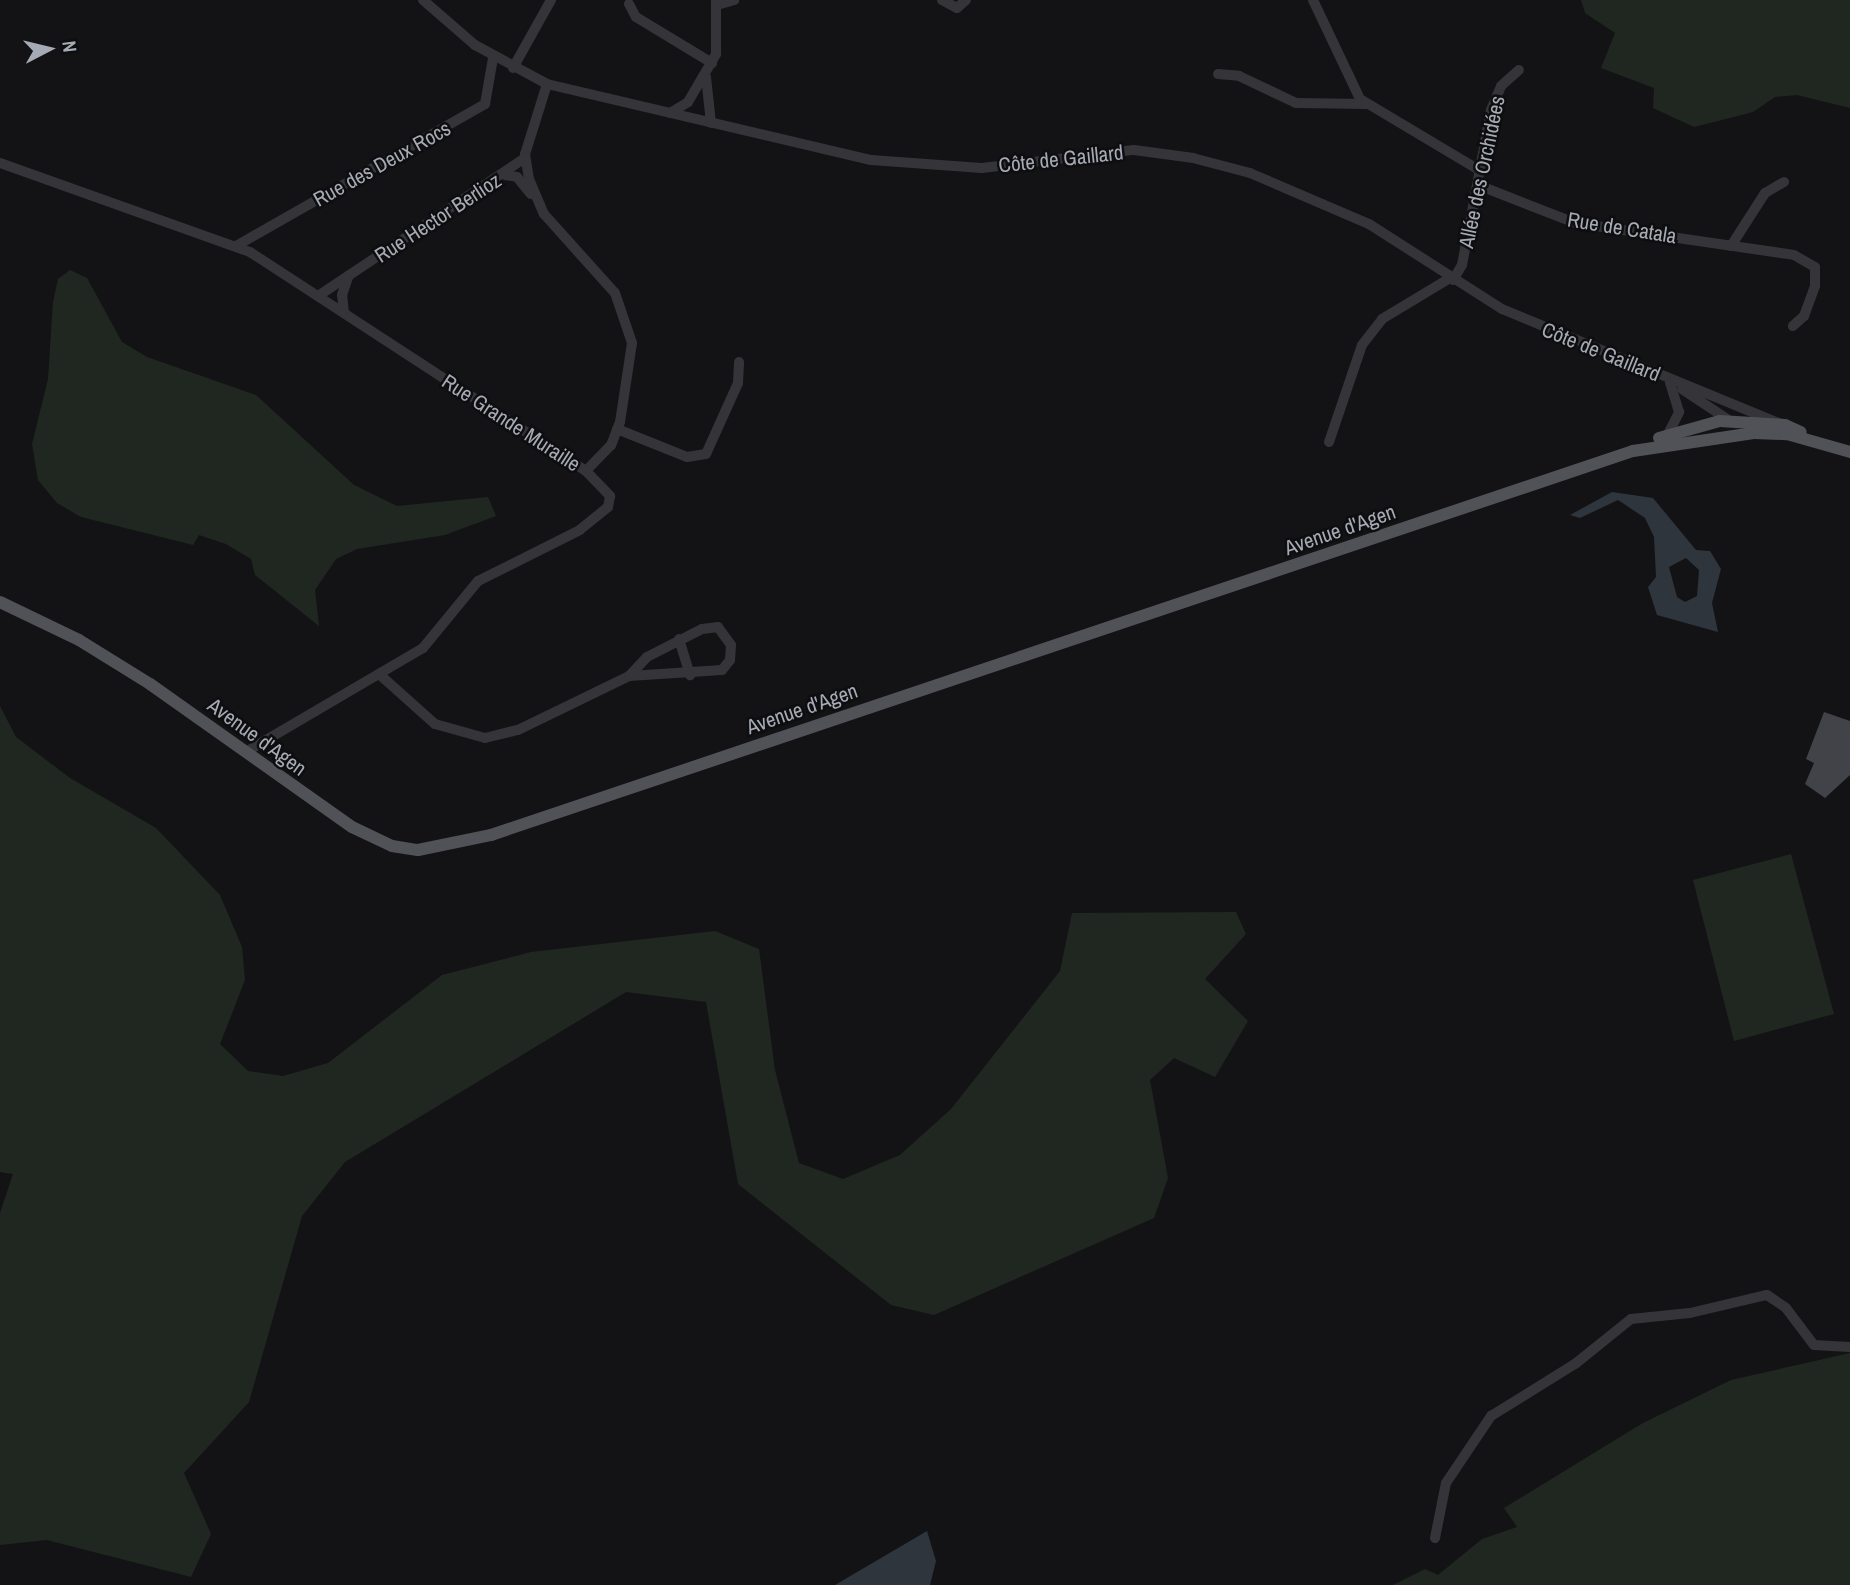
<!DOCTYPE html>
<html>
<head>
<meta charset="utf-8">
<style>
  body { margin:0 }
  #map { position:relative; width:1850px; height:1585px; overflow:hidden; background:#131315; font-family:"Archivo Narrow",sans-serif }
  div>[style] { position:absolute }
  .green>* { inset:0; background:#202721 }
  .water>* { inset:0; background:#2e353c }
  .building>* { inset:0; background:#424348 }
  .minor>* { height:10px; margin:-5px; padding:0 5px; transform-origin:5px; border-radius:5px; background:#353539 }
  .major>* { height:12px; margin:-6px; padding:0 6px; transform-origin:6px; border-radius:6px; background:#515258 }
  span { translate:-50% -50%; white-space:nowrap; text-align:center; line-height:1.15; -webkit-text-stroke:5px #0e0e10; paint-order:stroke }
  .street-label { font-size:21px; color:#a6aab4 }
  .north { position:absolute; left:14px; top:14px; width:70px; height:70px; -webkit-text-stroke:5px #0e0e10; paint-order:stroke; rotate:83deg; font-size:19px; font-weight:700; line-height:28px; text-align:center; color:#a6aab4 }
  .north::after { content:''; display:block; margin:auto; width:24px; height:32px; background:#a6aab4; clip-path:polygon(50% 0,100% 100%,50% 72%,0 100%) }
</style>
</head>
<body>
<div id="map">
  <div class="green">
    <i style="clip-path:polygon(1581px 0,1850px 0,1850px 108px,1797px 95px,1775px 97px,1753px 112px,1694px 127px,1653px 108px,1654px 88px,1601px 68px,1615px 33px,1585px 13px)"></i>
    <i style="clip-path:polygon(70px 270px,87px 278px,122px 342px,147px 357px,256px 395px,354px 485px,397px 506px,488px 497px,496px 516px,445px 535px,357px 549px,336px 559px,315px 590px,319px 626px,255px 575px,251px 559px,226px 544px,199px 535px,193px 545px,81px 517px,57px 503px,38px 480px,32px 444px,48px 379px,53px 302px,58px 279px)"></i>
    <i style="clip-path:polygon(0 706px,16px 737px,70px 778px,156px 828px,220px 895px,242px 947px,245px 980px,220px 1044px,248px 1071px,283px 1076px,328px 1063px,442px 975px,531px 952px,715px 931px,759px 949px,775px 1070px,799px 1163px,843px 1179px,900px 1155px,951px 1109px,1060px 971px,1072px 913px,1236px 912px,1246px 934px,1205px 979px,1248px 1021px,1215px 1077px,1174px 1058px,1150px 1080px,1168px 1178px,1154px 1218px,934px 1315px,891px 1305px,738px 1184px,706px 1002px,626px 992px,345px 1162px,302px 1216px,249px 1402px,184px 1473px,211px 1534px,191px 1577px,47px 1540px,0 1545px,0 1213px,13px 1174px,0 1172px)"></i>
    <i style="clip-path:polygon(1791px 854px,1834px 1014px,1734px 1041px,1693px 880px)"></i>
    <i style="clip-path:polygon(1850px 1353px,1850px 1585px,1393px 1585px,1425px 1569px,1438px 1575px,1482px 1539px,1517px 1527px,1504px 1508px,1643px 1423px,1731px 1380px)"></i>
  </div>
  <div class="water">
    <i style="clip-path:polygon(evenodd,1612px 492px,1653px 498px,1696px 550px,1710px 551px,1721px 569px,1712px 603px,1718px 632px,1657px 615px,1648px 587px,1656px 577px,1654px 537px,1645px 518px,1618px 500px,1580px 518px,1570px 515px,1612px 492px,1686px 558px,1699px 570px,1697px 596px,1685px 602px,1677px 597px,1669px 567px,1686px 558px)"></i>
    <i style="clip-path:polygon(927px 1531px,936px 1561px,930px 1585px,835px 1585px)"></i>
  </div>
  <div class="building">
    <i style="clip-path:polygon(1824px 712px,1850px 721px,1850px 775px,1825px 798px,1805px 784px,1814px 763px,1806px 759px)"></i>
  </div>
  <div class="minor">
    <i style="left:423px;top:0;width:69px;rotate:40.9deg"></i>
    <i style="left:475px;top:45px;width:82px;rotate:28.4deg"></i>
    <i style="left:547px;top:84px;width:333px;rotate:13.2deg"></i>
    <i style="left:871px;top:160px;width:111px;rotate:4.1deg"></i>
    <i style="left:982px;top:168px;width:153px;rotate:-6.8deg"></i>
    <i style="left:1134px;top:150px;width:60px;rotate:7.7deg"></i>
    <i style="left:1193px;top:158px;width:59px;rotate:14.7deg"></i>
    <i style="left:1250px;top:173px;width:129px;rotate:23.2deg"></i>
    <i style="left:1369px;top:224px;width:158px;rotate:32.6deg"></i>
    <i style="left:1502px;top:309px;width:302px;rotate:22.4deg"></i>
    <i style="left:942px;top:0;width:17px;rotate:28deg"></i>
    <i style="left:957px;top:8px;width:12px;rotate:-42deg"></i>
    <i style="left:1313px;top:0;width:110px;rotate:64.6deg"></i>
    <i style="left:1360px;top:99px;width:141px;rotate:30.8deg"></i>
    <i style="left:629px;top:4px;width:15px;rotate:62deg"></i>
    <i style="left:636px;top:17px;width:89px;rotate:31.2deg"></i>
    <i style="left:717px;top:5px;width:18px;rotate:-16deg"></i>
    <i style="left:513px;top:68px;width:78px;rotate:-60.8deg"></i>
    <i style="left:1218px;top:74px;width:21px;rotate:5deg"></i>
    <i style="left:1239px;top:76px;width:63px;rotate:25.3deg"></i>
    <i style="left:1296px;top:103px;width:70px;rotate:0.8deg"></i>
    <i style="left:706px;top:77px;width:46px;rotate:83.8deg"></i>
    <i style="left:547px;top:84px;width:73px;rotate:107.4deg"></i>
    <i style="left:525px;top:154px;width:25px;rotate:81deg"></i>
    <i style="left:529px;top:179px;width:38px;rotate:67deg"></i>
    <i style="left:544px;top:214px;width:106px;rotate:48.1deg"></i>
    <i style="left:615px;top:293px;width:53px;rotate:71.2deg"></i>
    <i style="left:632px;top:343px;width:80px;rotate:98.6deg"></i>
    <i style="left:620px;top:422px;width:25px;rotate:111deg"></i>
    <i style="left:611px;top:445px;width:36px;rotate:134deg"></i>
    <i style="left:670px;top:113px;width:21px;rotate:-31deg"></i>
    <i style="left:688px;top:102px;width:56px;rotate:-59.7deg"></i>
    <i style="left:716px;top:54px;width:54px;rotate:-90deg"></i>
    <i style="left:0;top:163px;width:265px;rotate:19.6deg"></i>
    <i style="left:250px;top:252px;width:401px;rotate:33.1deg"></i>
    <i style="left:586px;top:471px;width:35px;rotate:46deg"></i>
    <i style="left:610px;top:496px;width:11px;rotate:100deg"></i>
    <i style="left:608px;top:507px;width:36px;rotate:141deg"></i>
    <i style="left:580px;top:530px;width:114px;rotate:153.4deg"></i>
    <i style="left:478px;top:581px;width:87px;rotate:129.4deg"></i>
    <i style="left:423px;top:648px;width:205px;rotate:149.6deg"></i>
    <i style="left:505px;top:175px;width:12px;rotate:9deg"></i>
    <i style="left:517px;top:177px;width:22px;rotate:51deg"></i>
    <i style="left:1478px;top:185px;width:104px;rotate:21.4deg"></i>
    <i style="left:1575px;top:223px;width:221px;rotate:8.3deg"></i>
    <i style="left:1794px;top:255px;width:24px;rotate:30deg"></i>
    <i style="left:1815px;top:267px;width:19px;rotate:90deg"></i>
    <i style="left:1815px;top:286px;width:32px;rotate:110deg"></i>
    <i style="left:1804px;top:316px;width:15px;rotate:138deg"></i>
    <i style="left:236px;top:246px;width:287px;rotate:-29.7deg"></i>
    <i style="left:485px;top:104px;width:47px;rotate:-80.1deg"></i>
    <i style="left:1731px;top:246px;width:63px;rotate:-57.3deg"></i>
    <i style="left:1765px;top:193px;width:22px;rotate:-30deg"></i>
    <i style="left:1453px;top:280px;width:17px;rotate:-59deg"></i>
    <i style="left:1462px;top:265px;width:158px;rotate:-79.4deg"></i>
    <i style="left:1491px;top:110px;width:26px;rotate:-67deg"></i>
    <i style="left:1501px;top:86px;width:24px;rotate:-42deg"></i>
    <i style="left:318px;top:296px;width:249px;rotate:-33.7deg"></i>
    <i style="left:344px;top:313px;width:18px;rotate:-96deg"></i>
    <i style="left:342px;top:295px;width:21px;rotate:-71deg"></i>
    <i style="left:1682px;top:389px;width:58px;rotate:33.7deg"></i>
    <i style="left:617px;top:429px;width:75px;rotate:21.8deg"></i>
    <i style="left:687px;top:457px;width:19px;rotate:-9deg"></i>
    <i style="left:706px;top:454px;width:78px;rotate:-65.7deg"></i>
    <i style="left:738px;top:383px;width:21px;rotate:-87deg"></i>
    <i style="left:1668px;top:434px;width:25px;rotate:-63deg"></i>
    <i style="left:1679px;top:412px;width:31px;rotate:-107deg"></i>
    <i style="left:1329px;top:442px;width:102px;rotate:-71.2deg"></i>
    <i style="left:1362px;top:345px;width:33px;rotate:-52deg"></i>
    <i style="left:1382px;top:319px;width:79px;rotate:-31.1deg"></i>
    <i style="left:679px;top:639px;width:38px;rotate:73deg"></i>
    <i style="left:379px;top:674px;width:75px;rotate:41.8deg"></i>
    <i style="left:435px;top:724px;width:52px;rotate:15.6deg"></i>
    <i style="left:485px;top:738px;width:34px;rotate:-14deg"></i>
    <i style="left:518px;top:730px;width:123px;rotate:-25.9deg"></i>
    <i style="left:629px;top:676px;width:93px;rotate:-3.7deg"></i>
    <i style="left:722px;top:670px;width:13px;rotate:-51deg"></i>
    <i style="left:730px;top:660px;width:15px;rotate:-86deg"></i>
    <i style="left:731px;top:645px;width:22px;rotate:-126deg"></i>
    <i style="left:718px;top:627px;width:16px;rotate:173deg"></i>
    <i style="left:702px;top:629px;width:62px;rotate:153deg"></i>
    <i style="left:647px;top:657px;width:26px;rotate:133deg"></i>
    <i style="left:1435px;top:1538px;width:56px;rotate:-78.7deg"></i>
    <i style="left:1446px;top:1483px;width:81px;rotate:-56.1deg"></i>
    <i style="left:1491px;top:1416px;width:99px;rotate:-31.8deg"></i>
    <i style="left:1575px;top:1364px;width:72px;rotate:-38.8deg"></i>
    <i style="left:1631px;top:1319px;width:59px;rotate:-5.8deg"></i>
    <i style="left:1690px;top:1313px;width:79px;rotate:-13.2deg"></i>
    <i style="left:1767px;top:1295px;width:23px;rotate:34deg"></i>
    <i style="left:1786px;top:1308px;width:46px;rotate:52.9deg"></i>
    <i style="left:1814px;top:1345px;width:36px;rotate:3deg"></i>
  </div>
  <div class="major">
    <i style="left:1659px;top:438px;width:63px;rotate:-15.6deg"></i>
    <i style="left:1720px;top:421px;width:65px;rotate:3.5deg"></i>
    <i style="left:1785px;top:425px;width:17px;rotate:24deg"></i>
    <i style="left:0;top:602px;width:88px;rotate:25.7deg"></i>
    <i style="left:79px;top:640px;width:84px;rotate:31.8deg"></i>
    <i style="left:150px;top:684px;width:247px;rotate:35.3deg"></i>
    <i style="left:352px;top:827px;width:44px;rotate:25.4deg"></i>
    <i style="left:392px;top:846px;width:26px;rotate:9deg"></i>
    <i style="left:418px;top:850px;width:75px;rotate:-11.6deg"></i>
    <i style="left:491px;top:835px;width:1205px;rotate:-18.59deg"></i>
    <i style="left:1633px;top:451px;width:122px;rotate:-8.5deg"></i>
    <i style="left:1754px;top:433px;width:33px;rotate:2deg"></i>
    <i style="left:1787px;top:434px;width:66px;rotate:15.9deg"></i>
  </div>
  <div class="street-label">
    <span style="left:1061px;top:159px;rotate:-6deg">Côte de Gaillard</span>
    <span style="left:382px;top:164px;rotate:-29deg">Rue des Deux Rocs</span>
    <span style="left:1482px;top:172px;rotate:-78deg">Allée des Orchidées</span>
    <span style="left:438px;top:218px;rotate:-33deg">Rue Hector Berlioz</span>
    <span style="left:1622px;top:228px;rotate:9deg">Rue de Catala</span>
    <span style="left:1601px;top:352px;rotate:22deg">Côte de Gaillard</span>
    <span style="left:511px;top:423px;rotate:33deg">Rue Grande Muraille</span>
    <span style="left:1340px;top:530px;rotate:-19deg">Avenue d'Agen</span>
    <span style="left:802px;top:709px;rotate:-19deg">Avenue d'Agen</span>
    <span style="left:257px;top:737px;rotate:36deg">Avenue d'Agen</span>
  </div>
  <div class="north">N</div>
</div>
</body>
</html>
